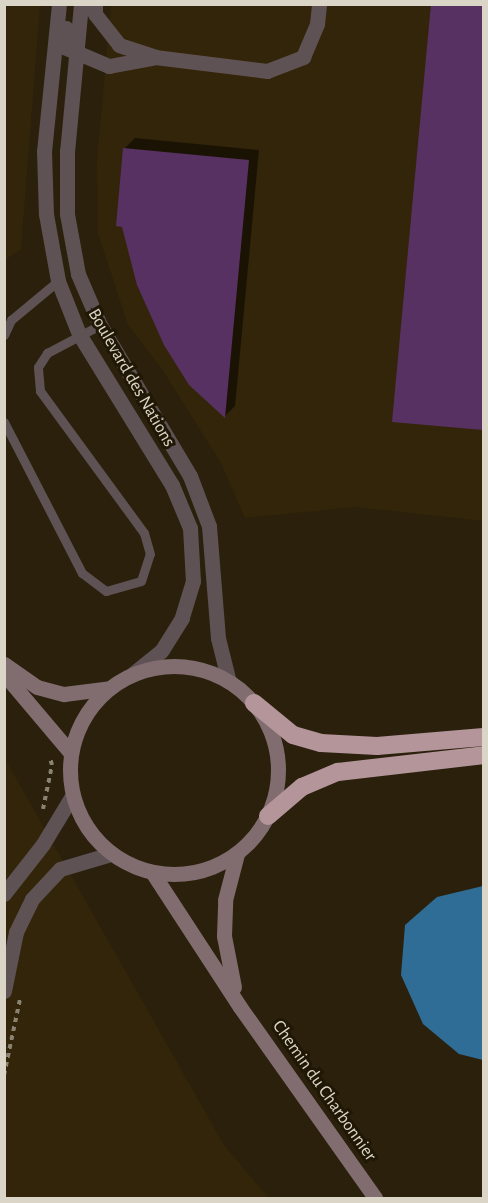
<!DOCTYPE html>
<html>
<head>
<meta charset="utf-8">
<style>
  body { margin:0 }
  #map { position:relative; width:488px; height:1203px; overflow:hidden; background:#2a200c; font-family:"Alegreya Sans",sans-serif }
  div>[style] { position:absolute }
  .built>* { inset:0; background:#322509 }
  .water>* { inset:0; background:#2f6c96 }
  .shadow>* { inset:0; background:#0007 }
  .building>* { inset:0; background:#573162 }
  .path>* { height:4px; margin-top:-2px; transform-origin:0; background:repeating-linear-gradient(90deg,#8a8372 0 4.5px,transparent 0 9px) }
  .lane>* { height:9px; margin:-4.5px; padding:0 4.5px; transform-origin:4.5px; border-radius:4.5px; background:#5e5254 }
  .street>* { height:15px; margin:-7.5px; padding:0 7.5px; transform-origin:7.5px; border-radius:7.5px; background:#5e5254 }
  .secondary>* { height:15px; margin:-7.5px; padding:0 7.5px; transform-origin:7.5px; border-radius:7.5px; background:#816d70 }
  .secondary>.ring { margin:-7.5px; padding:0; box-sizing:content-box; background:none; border:15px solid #816d70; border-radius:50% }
  .highway>* { height:18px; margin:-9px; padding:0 9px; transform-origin:9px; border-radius:9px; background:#b3959a }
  span { translate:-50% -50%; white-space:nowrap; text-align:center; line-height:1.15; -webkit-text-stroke:6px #201704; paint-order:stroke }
  .street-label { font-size:18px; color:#dbd5c8 }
  .frame { position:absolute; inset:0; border:6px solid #dbd5c8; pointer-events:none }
</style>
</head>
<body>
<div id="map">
  <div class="built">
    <i style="clip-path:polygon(5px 4px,40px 5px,21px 249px,5px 260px)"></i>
    <i style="clip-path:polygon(111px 5px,483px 5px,483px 521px,356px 507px,245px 518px,221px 463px,162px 369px,128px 325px,98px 234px,97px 160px)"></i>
    <i style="clip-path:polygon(4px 757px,224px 1145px,269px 1198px,5px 1198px)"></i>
  </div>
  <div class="water">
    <i style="clip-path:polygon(483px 886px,484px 886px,483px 1060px,459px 1054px,423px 1024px,401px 975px,405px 925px,437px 897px)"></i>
  </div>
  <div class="shadow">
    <i style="clip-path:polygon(433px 4px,484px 4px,484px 429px,393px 420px)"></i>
    <i style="clip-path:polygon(135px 138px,259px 150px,235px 406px,225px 416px,125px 148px)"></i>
  </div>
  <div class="building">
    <i style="clip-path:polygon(431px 4px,483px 4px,483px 430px,392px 422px)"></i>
    <i style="clip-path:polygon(123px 148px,249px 160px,225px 418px,189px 385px,164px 345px,137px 285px,122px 227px,116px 226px)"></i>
  </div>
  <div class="path">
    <i style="left:43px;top:809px;width:45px;rotate:-78.4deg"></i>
    <i style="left:52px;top:765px;width:7px;rotate:-106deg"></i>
    <i style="left:4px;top:1075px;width:78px;rotate:-78.1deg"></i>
  </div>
  <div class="lane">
    <i style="left:4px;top:335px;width:17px;rotate:-65deg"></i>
    <i style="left:11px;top:320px;width:61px;rotate:-39.7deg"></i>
    <i style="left:4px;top:422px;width:170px;rotate:62.7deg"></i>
    <i style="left:82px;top:573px;width:30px;rotate:37deg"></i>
    <i style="left:106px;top:591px;width:36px;rotate:-16deg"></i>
    <i style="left:141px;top:581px;width:28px;rotate:-72deg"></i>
    <i style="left:150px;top:554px;width:22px;rotate:-106deg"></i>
    <i style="left:144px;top:533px;width:176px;rotate:-126.2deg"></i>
    <i style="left:40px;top:391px;width:24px;rotate:-95deg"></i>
    <i style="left:38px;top:367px;width:17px;rotate:-57deg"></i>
    <i style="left:47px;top:353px;width:60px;rotate:-27.8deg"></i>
  </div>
  <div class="street">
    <i style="left:59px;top:4px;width:148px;rotate:95.8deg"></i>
    <i style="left:44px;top:151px;width:63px;rotate:88.2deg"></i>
    <i style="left:46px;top:214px;width:68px;rotate:79.8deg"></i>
    <i style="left:58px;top:281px;width:57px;rotate:68.4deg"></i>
    <i style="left:79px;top:334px;width:177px;rotate:58.4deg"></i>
    <i style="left:172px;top:485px;width:47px;rotate:67.3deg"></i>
    <i style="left:190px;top:528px;width:53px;rotate:86.8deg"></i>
    <i style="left:193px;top:581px;width:39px;rotate:107deg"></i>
    <i style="left:182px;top:618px;width:39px;rotate:122deg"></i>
    <i style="left:161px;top:651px;width:36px;rotate:141deg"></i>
    <i style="left:81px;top:4px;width:148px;rotate:95.4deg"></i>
    <i style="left:67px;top:151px;width:63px;rotate:90deg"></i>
    <i style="left:67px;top:214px;width:61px;rotate:79.6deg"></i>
    <i style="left:78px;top:274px;width:56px;rotate:66.7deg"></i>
    <i style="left:100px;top:325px;width:176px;rotate:59.2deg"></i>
    <i style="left:190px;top:476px;width:53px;rotate:69.2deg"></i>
    <i style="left:209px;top:526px;width:112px;rotate:85.4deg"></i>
    <i style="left:218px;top:638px;width:45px;rotate:76deg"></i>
    <i style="left:95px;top:4px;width:10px;rotate:90deg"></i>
    <i style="left:95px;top:14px;width:39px;rotate:52deg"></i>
    <i style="left:119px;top:45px;width:38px;rotate:18deg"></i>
    <i style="left:155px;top:57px;width:113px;rotate:7.1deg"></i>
    <i style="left:267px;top:71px;width:39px;rotate:-21deg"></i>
    <i style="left:303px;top:57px;width:36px;rotate:-67deg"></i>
    <i style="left:317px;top:24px;width:20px;rotate:-84deg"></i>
    <i style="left:66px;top:28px;width:19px;rotate:96deg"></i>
    <i style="left:64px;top:47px;width:49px;rotate:22.9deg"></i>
    <i style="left:109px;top:66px;width:44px;rotate:-10.5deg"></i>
    <i style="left:4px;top:894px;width:63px;rotate:-52deg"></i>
    <i style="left:43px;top:844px;width:56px;rotate:-58.9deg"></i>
    <i style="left:4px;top:991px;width:60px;rotate:-78.5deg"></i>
    <i style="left:16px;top:932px;width:37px;rotate:-64deg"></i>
    <i style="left:32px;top:899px;width:41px;rotate:-47deg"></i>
    <i style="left:60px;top:869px;width:53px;rotate:-16.4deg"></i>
  </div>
  <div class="secondary">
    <i style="left:4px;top:664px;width:40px;rotate:34.9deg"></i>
    <i style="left:37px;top:687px;width:28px;rotate:15deg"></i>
    <i style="left:64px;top:694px;width:46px;rotate:-7.4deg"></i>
    <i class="ring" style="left:70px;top:666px;width:193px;height:193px"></i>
    <i style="left:4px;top:674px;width:102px;rotate:49.8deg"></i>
    <i style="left:152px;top:872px;width:161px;rotate:56.9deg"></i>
    <i style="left:240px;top:1007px;width:234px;rotate:54.7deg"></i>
    <i style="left:234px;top:987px;width:52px;rotate:-101.1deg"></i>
    <i style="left:224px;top:936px;width:36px;rotate:-88deg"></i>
    <i style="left:225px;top:900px;width:48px;rotate:-75.4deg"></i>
  </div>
  <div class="highway">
    <i style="left:254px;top:703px;width:50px;rotate:39.4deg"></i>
    <i style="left:293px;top:735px;width:29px;rotate:16deg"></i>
    <i style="left:321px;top:743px;width:56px;rotate:3.1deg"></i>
    <i style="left:377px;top:746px;width:107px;rotate:-4.8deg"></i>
    <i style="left:268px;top:816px;width:45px;rotate:-40.5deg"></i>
    <i style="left:302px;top:787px;width:39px;rotate:-23deg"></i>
    <i style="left:338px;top:772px;width:147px;rotate:-6.6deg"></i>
  </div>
  <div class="street-label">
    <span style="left:131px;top:378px;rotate:60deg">Boulevard des Nations</span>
    <span style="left:324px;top:1091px;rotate:55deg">Chemin du Charbonnier</span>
  </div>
  <div class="frame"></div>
</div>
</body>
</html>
